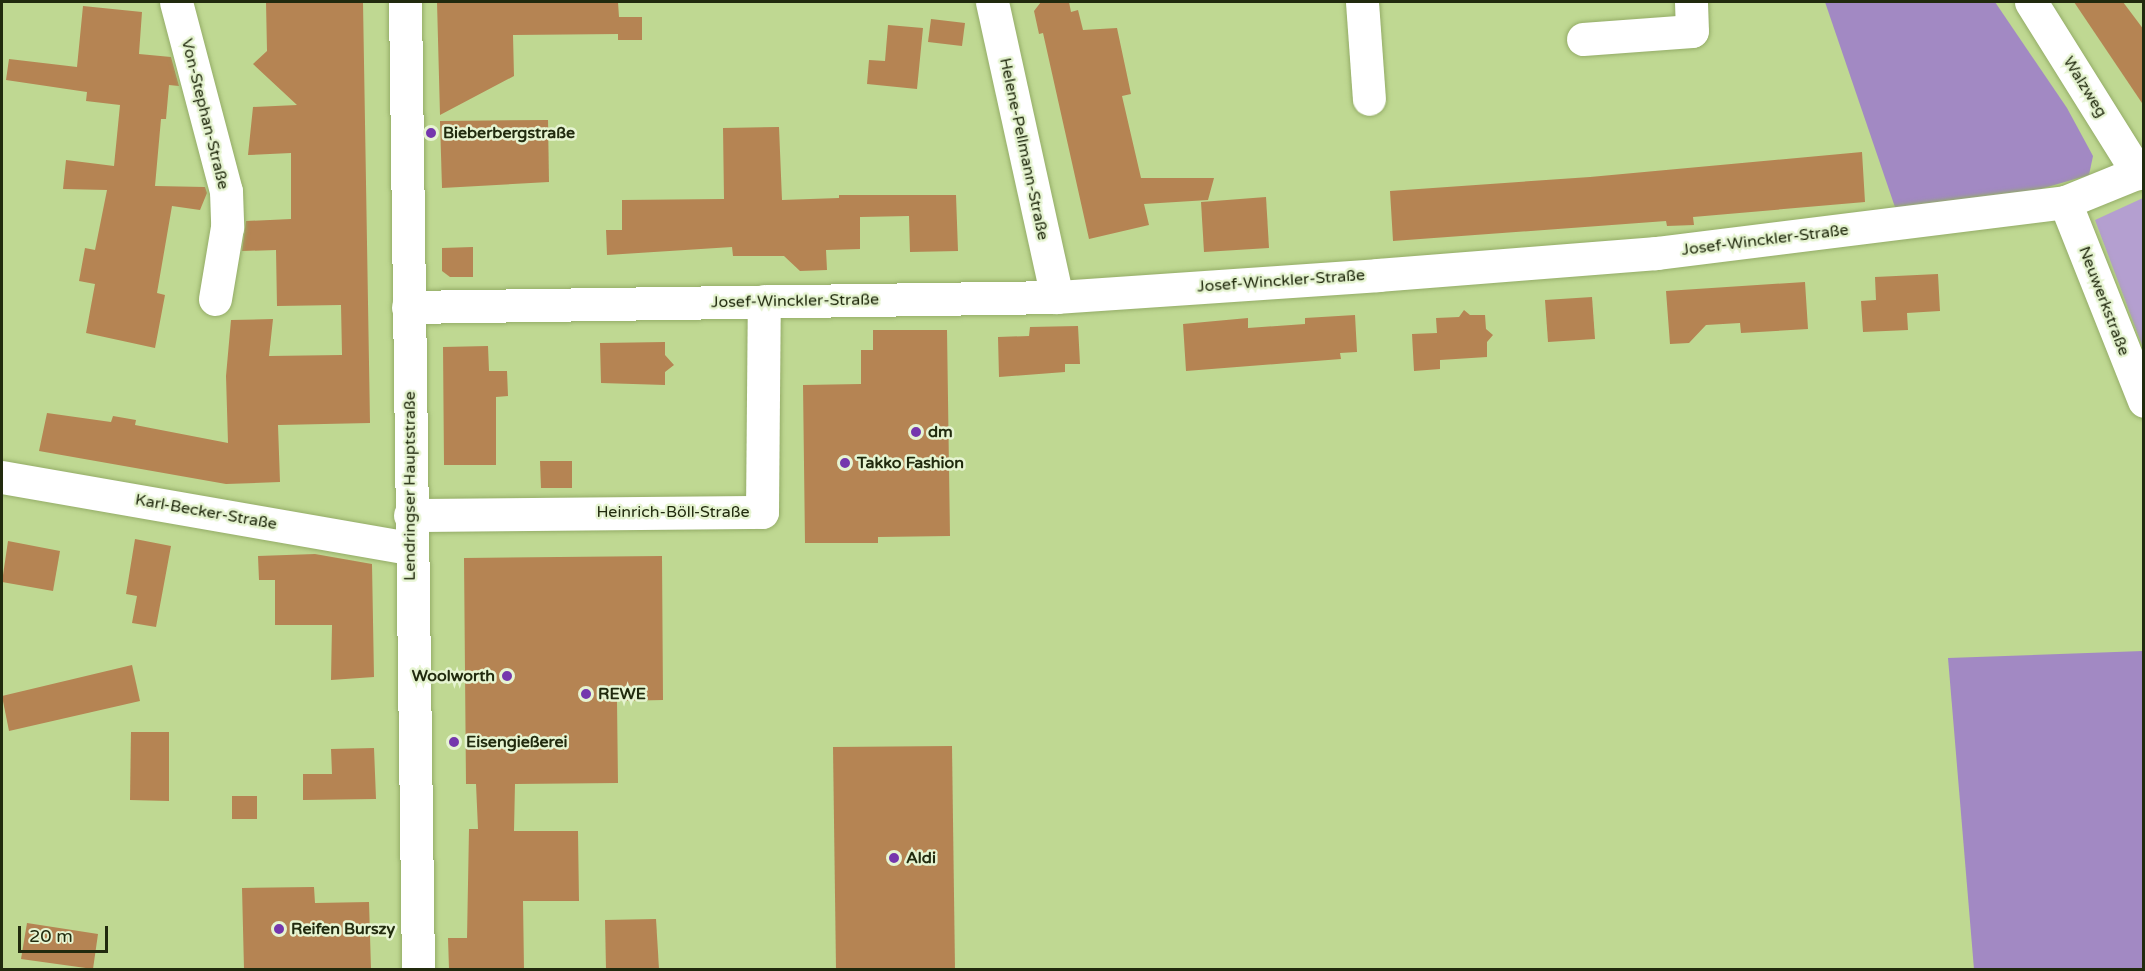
<!DOCTYPE html>
<html>
<head>
<meta charset="utf-8">
<style>
  body { margin:0 }
  #map { position:relative; width:2145px; height:971px; overflow:hidden; background:#bfd892; font-family:"Varela Round",sans-serif }
  div>[style] { position:absolute }
  .green>* { inset:0; background:#b49fd0 }
  .forest>* { inset:0; background:#a289c3 }
  .building>* { inset:0; background:#b58453 }
  .roads { filter:drop-shadow(0 0 2px #94ac67) drop-shadow(0 0 2px #94ac67) }
  .minor>* { height:33px; margin:-16.5px; padding:0 16.5px; transform-origin:16.5px; border-radius:16.5px; background:#fff }
  .dots>* { width:16px; height:16px; translate:-50% -50%; box-sizing:border-box; border:3px solid #e6f4d1; border-radius:50% }
  span { translate:-50% -50%; white-space:nowrap; text-align:center; line-height:1.15; -webkit-text-stroke:5px #e6f4d1; paint-order:stroke }
  .street-label { font-size:16px; color:#212a0e }
  .poi-label { font-size:16px; color:#212a0e; font-weight:700 }
  .left { translate:0 -50%; text-align:left }
  .right { translate:-100% -50%; text-align:right }
  .frame { position:absolute; inset:0; border:3px solid #212a0e; pointer-events:none }
  .scale { position:absolute; left:18px; top:926px; width:90px; height:27px; box-sizing:border-box; border:3px solid #212a0e; border-top:0; padding-left:8px; font-size:18px; line-height:21px; white-space:nowrap; color:#212a0e; -webkit-text-stroke:4px #e6f4d1; paint-order:stroke }
</style>
</head>
<body>
<div id="map">
  <div class="green">
    <i style="clip-path:polygon(2143px 198px,2143px 348px,2095px 220px)"></i>
  </div>
  <div class="forest">
    <i style="clip-path:polygon(1825px 2px,1995px 2px,2067px 108px,2093px 156px,2089px 175px,2023px 194px,1897px 213px)"></i>
    <i style="clip-path:polygon(2143px 651px,2143px 969px,1974px 969px,1948px 658px)"></i>
  </div>
  <div class="building">
    <i style="clip-path:polygon(266px 2px,363px 2px,370px 423px,278px 425px,280px 482px,226px 484px,39px 451px,47px 413px,111px 422px,113px 416px,136px 420px,135px 425px,228px 443px,226px 376px,231px 320px,273px 319px,269px 356px,342px 355px,341px 305px,277px 306px,276px 250px,242px 251px,246px 221px,291px 219px,291px 153px,248px 155px,253px 107px,297px 105px,253px 64px,267px 51px)"></i>
    <i style="clip-path:polygon(437px 2px,618px 2px,619px 17px,642px 17px,642px 40px,618px 40px,618px 34px,513px 35px,514px 76px,440px 115px)"></i>
    <i style="clip-path:polygon(1041px 2px,1069px 2px,1071px 12px,1078px 10px,1083px 30px,1117px 28px,1131px 94px,1122px 96px,1141px 178px,1214px 178px,1208px 200px,1144px 204px,1149px 225px,1089px 239px,1043px 33px,1039px 34px,1034px 11px)"></i>
    <i style="clip-path:polygon(2074px 2px,2123px 2px,2144px 30px,2144px 106px)"></i>
    <i style="clip-path:polygon(83px 6px,142px 12px,139px 54px,171px 57px,179px 86px,169px 85px,166px 119px,161px 119px,155px 186px,205px 187px,207px 193px,200px 210px,172px 206px,157px 293px,165px 295px,155px 348px,86px 333px,95px 284px,79px 281px,85px 248px,95px 250px,107px 190px,63px 189px,66px 160px,114px 166px,120px 105px,86px 101px,87px 92px,6px 80px,9px 59px,77px 67px)"></i>
    <i style="clip-path:polygon(931px 19px,965px 23px,962px 46px,928px 42px)"></i>
    <i style="clip-path:polygon(888px 25px,923px 28px,917px 89px,867px 84px,869px 60px,885px 61px)"></i>
    <i style="clip-path:polygon(548px 120px,549px 182px,442px 188px,440px 121px)"></i>
    <i style="clip-path:polygon(779px 127px,782px 200px,839px 198px,839px 195px,956px 195px,958px 251px,910px 252px,909px 216px,860px 217px,860px 249px,826px 250px,827px 270px,800px 271px,784px 256px,733px 256px,732px 247px,607px 255px,606px 230px,622px 230px,622px 200px,724px 199px,723px 128px)"></i>
    <i style="clip-path:polygon(1862px 152px,1865px 202px,1693px 217px,1694px 225px,1667px 226px,1666px 221px,1393px 241px,1390px 191px,1590px 177px)"></i>
    <i style="clip-path:polygon(1266px 197px,1269px 248px,1204px 252px,1201px 202px)"></i>
    <i style="clip-path:polygon(473px 247px,473px 277px,450px 277px,442px 271px,442px 248px)"></i>
    <i style="clip-path:polygon(1938px 274px,1940px 311px,1907px 313px,1908px 330px,1863px 332px,1861px 301px,1876px 300px,1875px 277px)"></i>
    <i style="clip-path:polygon(1805px 282px,1808px 329px,1741px 333px,1740px 323px,1706px 325px,1689px 343px,1670px 344px,1666px 291px)"></i>
    <i style="clip-path:polygon(1592px 297px,1595px 339px,1548px 342px,1545px 300px)"></i>
    <i style="clip-path:polygon(1464px 310px,1470px 315px,1485px 315px,1486px 329px,1493px 335px,1487px 342px,1487px 357px,1440px 360px,1440px 369px,1414px 371px,1412px 334px,1437px 333px,1436px 318px,1459px 317px)"></i>
    <i style="clip-path:polygon(1355px 315px,1357px 352px,1340px 353px,1341px 359px,1186px 371px,1183px 324px,1248px 318px,1248px 328px,1305px 324px,1305px 318px)"></i>
    <i style="clip-path:polygon(1078px 326px,1080px 364px,1065px 364px,1065px 372px,999px 377px,998px 337px,1029px 336px,1030px 327px)"></i>
    <i style="clip-path:polygon(873px 330px,947px 330px,950px 536px,878px 537px,878px 543px,805px 543px,803px 385px,861px 384px,861px 350px,873px 350px)"></i>
    <i style="clip-path:polygon(665px 342px,665px 355px,674px 365px,665px 372px,665px 385px,601px 383px,600px 343px)"></i>
    <i style="clip-path:polygon(488px 346px,489px 371px,507px 371px,508px 396px,496px 397px,496px 465px,444px 465px,443px 347px)"></i>
    <i style="clip-path:polygon(540px 461px,572px 461px,572px 488px,541px 488px)"></i>
    <i style="clip-path:polygon(135px 539px,171px 546px,156px 627px,132px 623px,137px 596px,126px 594px)"></i>
    <i style="clip-path:polygon(8px 541px,60px 551px,53px 591px,2px 582px)"></i>
    <i style="clip-path:polygon(315px 554px,372px 564px,374px 677px,331px 680px,332px 625px,275px 625px,275px 580px,259px 580px,258px 556px)"></i>
    <i style="clip-path:polygon(662px 556px,663px 700px,617px 701px,618px 783px,515px 784px,514px 831px,578px 831px,579px 901px,523px 901px,524px 969px,449px 969px,448px 938px,467px 938px,469px 829px,478px 829px,476px 784px,466px 784px,464px 558px)"></i>
    <i style="clip-path:polygon(132px 665px,140px 701px,9px 731px,2px 696px)"></i>
    <i style="clip-path:polygon(131px 732px,169px 732px,169px 801px,130px 800px)"></i>
    <i style="clip-path:polygon(952px 746px,955px 969px,836px 969px,833px 747px)"></i>
    <i style="clip-path:polygon(374px 748px,376px 799px,303px 800px,303px 774px,332px 774px,331px 749px)"></i>
    <i style="clip-path:polygon(232px 796px,257px 796px,257px 819px,232px 819px)"></i>
    <i style="clip-path:polygon(314px 887px,315px 903px,369px 902px,371px 969px,244px 969px,242px 888px)"></i>
    <i style="clip-path:polygon(656px 919px,659px 969px,606px 969px,605px 920px)"></i>
    <i style="clip-path:polygon(27px 923px,98px 934px,93px 969px,21px 959px)"></i>
  </div>
  <div class="roads">
    <div class="minor">
      <i style="left:176px;top:2px;width:196px;rotate:75.2deg"></i>
      <i style="left:226px;top:191px;width:36px;rotate:88deg"></i>
      <i style="left:227px;top:227px;width:73px;rotate:99.5deg"></i>
      <i style="left:405px;top:2px;width:968px;rotate:89.23deg"></i>
      <i style="left:992px;top:2px;width:302px;rotate:77.6deg"></i>
      <i style="left:1362px;top:2px;width:97px;rotate:85.9deg"></i>
      <i style="left:2031px;top:2px;width:202px;rotate:58deg"></i>
      <i style="left:1583px;top:39px;width:109px;rotate:-4.2deg"></i>
      <i style="left:1692px;top:31px;width:29px;rotate:-92deg"></i>
      <i style="left:2065px;top:202px;width:214px;rotate:68.3deg"></i>
      <i style="left:408px;top:307px;width:649px;rotate:-0.88deg"></i>
      <i style="left:1057px;top:297px;width:322px;rotate:-3.9deg"></i>
      <i style="left:1378px;top:275px;width:279px;rotate:-4.5deg"></i>
      <i style="left:1656px;top:253px;width:412px;rotate:-7.1deg"></i>
      <i style="left:2065px;top:202px;width:85px;rotate:-22.1deg"></i>
      <i style="left:2px;top:477px;width:414px;rotate:9.9deg"></i>
      <i style="left:410px;top:515px;width:352px;rotate:-0.5deg"></i>
      <i style="left:762px;top:512px;width:211px;rotate:-89.5deg"></i>
    </div>
  </div>
  <div class="dots">
    <i style="left:431px;top:133px;background:#7537ad"></i>
    <i style="left:916px;top:432px;background:#7537ad"></i>
    <i style="left:845px;top:463px;background:#7537ad"></i>
    <i style="left:507px;top:676px;background:#7537ad"></i>
    <i style="left:586px;top:694px;background:#7537ad"></i>
    <i style="left:454px;top:742px;background:#7537ad"></i>
    <i style="left:894px;top:858px;background:#7537ad"></i>
    <i style="left:279px;top:929px;background:#7537ad"></i>
  </div>
  <div class="street-label">
    <span style="left:2085px;top:87px;rotate:58deg">Walzweg</span>
    <span style="left:205px;top:114px;rotate:76deg">Von-Stephan-Straße</span>
    <span style="left:1024px;top:149px;rotate:78deg">Helene-Pellmann-Straße</span>
    <span style="left:1765px;top:240px;rotate:-7deg">Josef-Winckler-Straße</span>
    <span style="left:1281px;top:281px;rotate:-4deg">Josef-Winckler-Straße</span>
    <span style="left:795px;top:301px;rotate:-1deg">Josef-Winckler-Straße</span>
    <span style="left:2104px;top:301px;rotate:69deg">Neuwerkstraße</span>
    <span style="left:410px;top:486px;rotate:-90deg">Lendringser Hauptstraße</span>
    <span style="left:206px;top:512px;rotate:10deg">Karl-Becker-Straße</span>
    <span style="left:673px;top:512px">Heinrich-Böll-Straße</span>
  </div>
  <div class="poi-label">
    <span class="left" style="left:443px;top:133px">Bieberbergstraße</span>
    <span class="left" style="left:928px;top:432px">dm</span>
    <span class="left" style="left:857px;top:463px">Takko Fashion</span>
    <span class="right" style="left:495px;top:676px">Woolworth</span>
    <span class="left" style="left:598px;top:694px">REWE</span>
    <span class="left" style="left:466px;top:742px">Eisengießerei</span>
    <span class="left" style="left:906px;top:858px">Aldi</span>
    <span class="left" style="left:291px;top:929px">Reifen Burszy</span>
  </div>
  <div class="frame"></div>
  <div class="scale">20 m</div>
</div>
</body>
</html>
